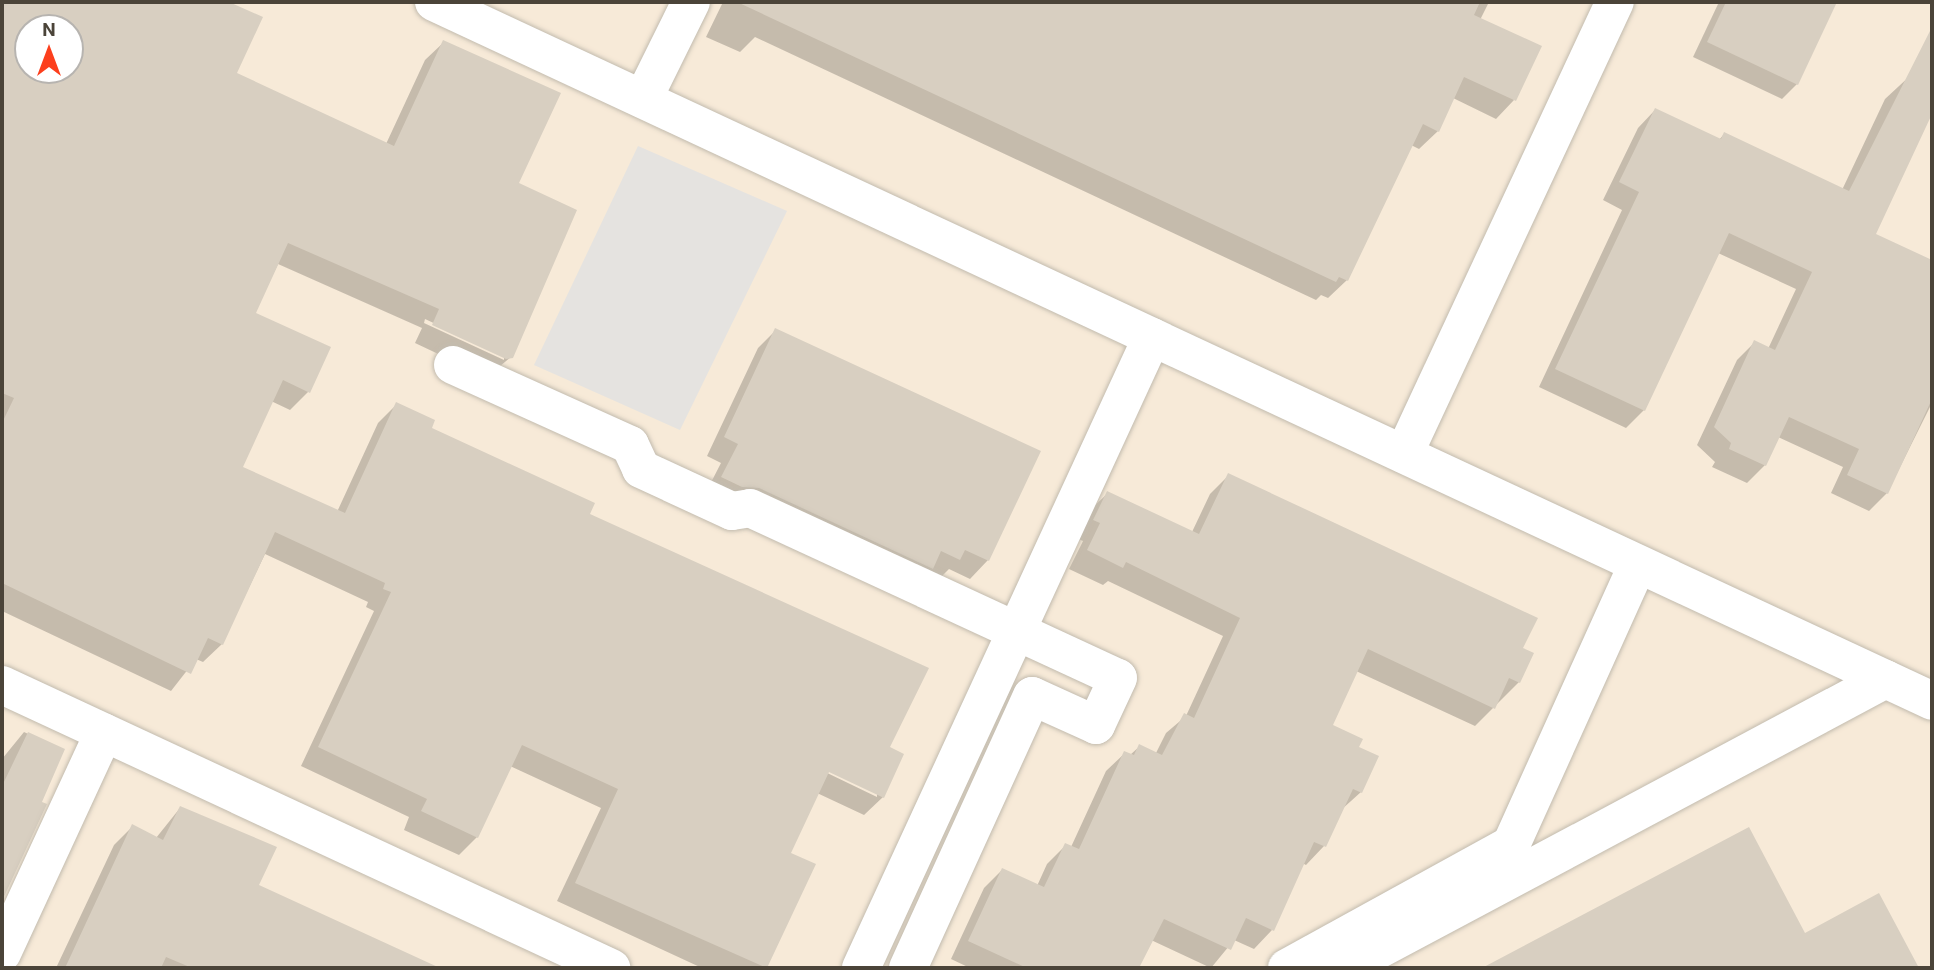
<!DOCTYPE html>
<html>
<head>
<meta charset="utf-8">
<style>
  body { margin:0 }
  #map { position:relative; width:1934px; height:970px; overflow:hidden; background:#f6f3ec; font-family:Roboto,sans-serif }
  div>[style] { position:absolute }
  .commercial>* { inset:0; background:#f7ead8 }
  .parking>* { inset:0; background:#e5e3e0 }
  .shadow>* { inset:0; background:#0003 }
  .building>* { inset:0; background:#d8cfc1 }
  .roads { filter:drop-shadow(0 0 2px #c2bbae) drop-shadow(0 0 2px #c2bbae) }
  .minor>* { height:38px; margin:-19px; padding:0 19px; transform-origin:19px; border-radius:19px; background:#fff }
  span { translate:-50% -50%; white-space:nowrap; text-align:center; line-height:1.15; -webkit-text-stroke:6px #fff; paint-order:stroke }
  .frame { position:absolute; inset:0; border:4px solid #4b4439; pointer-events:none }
  .north { position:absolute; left:14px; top:14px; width:70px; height:70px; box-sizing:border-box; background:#fff; border:2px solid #b7b4b0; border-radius:50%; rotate:0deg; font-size:19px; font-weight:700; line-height:28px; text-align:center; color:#4b4439 }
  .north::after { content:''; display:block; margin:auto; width:24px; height:32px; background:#fc3f1d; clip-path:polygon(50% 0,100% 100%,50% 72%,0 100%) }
</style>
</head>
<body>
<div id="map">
  <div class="commercial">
    <i style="clip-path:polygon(evenodd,2px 2px,1932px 2px,1932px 968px,2px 968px,2px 2px,28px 28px,70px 28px,70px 70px,28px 70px,28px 28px)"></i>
  </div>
  <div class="parking">
    <i style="clip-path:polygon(638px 146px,787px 211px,680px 430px,534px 365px)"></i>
  </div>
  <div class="shadow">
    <i style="clip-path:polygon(evenodd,2px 2px,225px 2px,260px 18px,235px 74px,386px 144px,425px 60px,444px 42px,517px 184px,511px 357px,487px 377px,415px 343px,422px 328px,278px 264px,254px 314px,309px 391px,290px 410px,271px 401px,241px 468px,337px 512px,378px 423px,397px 404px,429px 429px,588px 515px,887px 748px,883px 797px,864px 815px,817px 793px,789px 854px,814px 865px,765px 968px,702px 968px,557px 901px,601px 808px,510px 766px,477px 837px,459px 855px,404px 830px,409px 817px,301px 766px,374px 611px,366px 607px,368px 602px,265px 554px,222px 644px,203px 662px,196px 659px,171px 691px,2px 611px,2px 2px,28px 28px,70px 28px,70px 70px,28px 70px,28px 28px,2px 2px,425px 319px,504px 356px,504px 360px,424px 323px,425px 319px,2px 2px,822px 767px,877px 793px,877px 797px,821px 770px,822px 767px)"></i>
    <i style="clip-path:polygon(723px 2px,1489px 2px,1480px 20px,1514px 100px,1496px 119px,1453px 98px,1438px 131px,1419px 149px,1411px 145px,1347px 280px,1328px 298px,1321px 295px,1316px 300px,755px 37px,740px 52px,706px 37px)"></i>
    <i style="clip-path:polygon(1719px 2px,1836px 2px,1797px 84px,1782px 99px,1693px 57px)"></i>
    <i style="clip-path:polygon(1912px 74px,1932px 83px,1932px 109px,1873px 235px,1932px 262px,1932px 403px,1887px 493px,1869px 511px,1831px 493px,1843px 467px,1778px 437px,1765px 465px,1747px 483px,1712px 467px,1715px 462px,1697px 445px,1737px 360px,1754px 343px,1768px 349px,1796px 289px,1718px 253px,1644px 410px,1626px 428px,1539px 387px,1622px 210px,1603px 200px,1638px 128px,1655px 110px,1719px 140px,1724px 134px,1842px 190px,1885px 99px)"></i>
    <i style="clip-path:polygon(776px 330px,988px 560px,970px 579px,949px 569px,941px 577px,704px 496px,721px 463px,707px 456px,758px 348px)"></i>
    <i style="clip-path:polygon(1229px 475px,1521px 649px,1519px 682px,1475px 726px,1356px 671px,1331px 726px,1357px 748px,1361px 792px,1341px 810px,1324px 846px,1306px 865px,1302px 863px,1272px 930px,1254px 949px,1234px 940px,1211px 968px,1151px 940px,1137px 968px,970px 968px,951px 959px,984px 888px,1002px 870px,1037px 886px,1047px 864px,1066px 845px,1071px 847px,1106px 771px,1125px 753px,1130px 755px,1140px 746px,1156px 753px,1166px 733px,1186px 716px,1223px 636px,1108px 581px,1103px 585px,1069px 569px,1083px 541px,1076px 538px,1089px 511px,1108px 493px,1192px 532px,1210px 494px)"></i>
    <i style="clip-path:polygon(24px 732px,63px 750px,39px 803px,44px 805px,2px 897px,2px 759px)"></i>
    <i style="clip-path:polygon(180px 808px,257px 885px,436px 968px,56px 968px,114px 845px,132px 827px,156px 838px)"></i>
    <i style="clip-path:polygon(1748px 829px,1804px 935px,1879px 896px,1916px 968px,1487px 968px)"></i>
  </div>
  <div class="building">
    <i style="clip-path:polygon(evenodd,2px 2px,229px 2px,263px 17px,237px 73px,394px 146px,443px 40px,561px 93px,519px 183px,577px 210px,513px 358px,506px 359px,432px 325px,439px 309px,288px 243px,256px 313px,331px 347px,310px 393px,283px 380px,243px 467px,345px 513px,396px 402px,435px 420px,432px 428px,595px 503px,590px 514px,929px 668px,890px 747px,904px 754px,884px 798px,829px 772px,791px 853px,816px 864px,767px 968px,575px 883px,618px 789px,522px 745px,478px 838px,421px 811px,427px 799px,318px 747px,391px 592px,383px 589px,385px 583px,275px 532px,223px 645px,208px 638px,191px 674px,2px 583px,2px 423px,14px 398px,2px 393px,2px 2px,28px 28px,70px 28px,70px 70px,28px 70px,28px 28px)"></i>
    <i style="clip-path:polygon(737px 2px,1480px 2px,1474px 15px,1542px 46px,1516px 101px,1464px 77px,1439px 132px,1423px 124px,1348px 281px,1339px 277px,1336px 282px)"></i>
    <i style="clip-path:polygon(1726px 2px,1837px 2px,1798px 85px,1707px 42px)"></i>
    <i style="clip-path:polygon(1932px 27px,1932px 114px,1876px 234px,1932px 260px,1932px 399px,1888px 494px,1847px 475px,1859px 449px,1789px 417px,1766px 466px,1729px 449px,1731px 443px,1714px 427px,1754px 340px,1775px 350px,1812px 272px,1729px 233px,1645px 411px,1555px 369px,1639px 192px,1619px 182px,1655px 108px,1721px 139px,1724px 132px,1849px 191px)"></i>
    <i style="clip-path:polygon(775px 328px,1041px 451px,989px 561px,965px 550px,960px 560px,941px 551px,933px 569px,759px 488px,742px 487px,721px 477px,738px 444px,724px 437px)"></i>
    <i style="clip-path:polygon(1228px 473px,1538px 618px,1523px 648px,1534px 653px,1520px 683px,1509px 678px,1495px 709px,1368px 649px,1333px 725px,1363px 739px,1359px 747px,1379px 756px,1362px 793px,1353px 789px,1326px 847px,1314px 842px,1274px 931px,1246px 918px,1231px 950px,1164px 919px,1139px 968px,1027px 968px,968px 941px,1002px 868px,1044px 887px,1065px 843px,1079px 849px,1124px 751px,1134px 755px,1139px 744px,1162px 755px,1184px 713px,1194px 718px,1240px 618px,1126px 562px,1123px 568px,1087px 550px,1100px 523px,1093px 520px,1107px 491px,1199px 534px)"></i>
    <i style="clip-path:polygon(28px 732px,65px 749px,42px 802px,47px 804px,2px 901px,2px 786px)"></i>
    <i style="clip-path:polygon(180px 806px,277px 847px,259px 885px,440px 968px,192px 968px,166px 957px,161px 968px,65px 968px,132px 824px,163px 840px)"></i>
    <i style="clip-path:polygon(1749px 827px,1805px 933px,1879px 893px,1919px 968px,1482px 968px)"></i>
  </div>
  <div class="roads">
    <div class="minor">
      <i style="left:434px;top:2px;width:1653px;rotate:25.01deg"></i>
      <i style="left:643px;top:99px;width:108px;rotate:-63.7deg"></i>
      <i style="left:453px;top:365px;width:194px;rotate:24.3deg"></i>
      <i style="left:630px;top:445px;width:26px;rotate:65deg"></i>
      <i style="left:641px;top:469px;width:100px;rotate:24.8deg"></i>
      <i style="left:732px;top:511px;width:18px;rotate:-9deg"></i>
      <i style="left:750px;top:508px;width:405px;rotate:24.8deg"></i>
      <i style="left:1118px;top:678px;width:52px;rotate:115.1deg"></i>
      <i style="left:1096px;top:725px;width:70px;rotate:-155.6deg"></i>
      <i style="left:1032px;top:696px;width:299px;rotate:114.5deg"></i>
      <i style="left:1404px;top:454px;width:499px;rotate:-65deg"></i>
      <i style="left:2px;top:685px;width:672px;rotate:24.92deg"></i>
      <i style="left:2px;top:953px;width:243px;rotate:-65.2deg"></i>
      <i style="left:861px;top:968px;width:695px;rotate:-65.24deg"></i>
      <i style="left:1287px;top:968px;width:256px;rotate:-28.8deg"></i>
      <i style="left:1511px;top:845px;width:308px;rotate:-65.7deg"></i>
      <i style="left:1344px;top:968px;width:614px;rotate:-28.07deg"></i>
    </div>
  </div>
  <div class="frame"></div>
  <div class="north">N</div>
</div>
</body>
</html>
